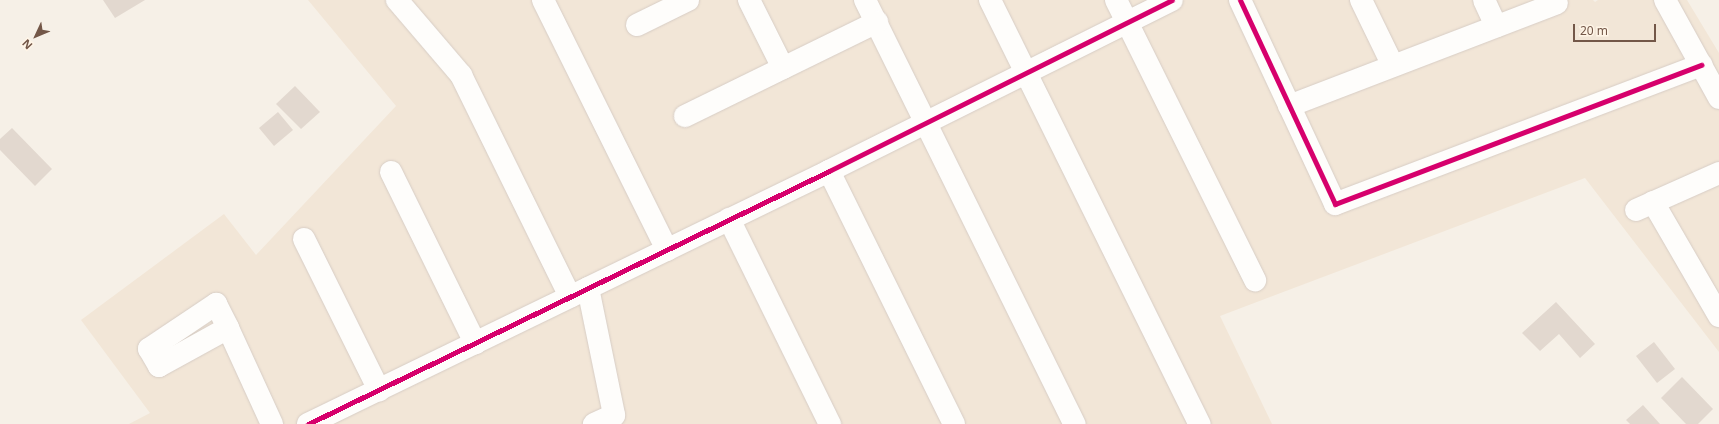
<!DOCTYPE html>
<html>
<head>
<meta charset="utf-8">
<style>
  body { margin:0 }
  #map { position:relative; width:1719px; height:424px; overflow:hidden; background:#f6f0e7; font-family:"Noto Sans",sans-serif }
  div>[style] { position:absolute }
  .residential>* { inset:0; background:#f2e6d7 }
  .building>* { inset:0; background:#e2d8cf }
  .roads { filter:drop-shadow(0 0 1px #d7cdc5) drop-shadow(0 0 1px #d7cdc5) }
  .minor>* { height:22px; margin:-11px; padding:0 11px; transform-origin:11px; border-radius:11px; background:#fefdfb }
  .cycleway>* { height:5px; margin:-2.5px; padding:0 2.5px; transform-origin:2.5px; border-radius:2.5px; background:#d6006c }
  span { translate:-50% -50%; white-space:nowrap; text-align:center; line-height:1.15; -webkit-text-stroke:3px #fff5e7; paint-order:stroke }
  .north { position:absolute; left:16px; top:16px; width:40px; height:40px; -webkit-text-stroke:3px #fff5e7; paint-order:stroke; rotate:226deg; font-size:11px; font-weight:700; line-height:16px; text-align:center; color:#735748 }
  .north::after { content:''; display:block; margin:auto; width:14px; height:18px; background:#735748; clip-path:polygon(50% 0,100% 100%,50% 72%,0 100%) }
  .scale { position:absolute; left:1573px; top:24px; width:83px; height:18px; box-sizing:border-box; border:2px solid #735748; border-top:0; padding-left:5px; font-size:12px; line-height:14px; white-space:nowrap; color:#735748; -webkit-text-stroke:3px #fff5e7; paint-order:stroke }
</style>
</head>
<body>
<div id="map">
  <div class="residential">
    <i style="clip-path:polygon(308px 0,1593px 0,1595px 2px,1598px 0,1687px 0,1719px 53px,1719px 352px,1585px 178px,1220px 316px,1272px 424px,129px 424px,150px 413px,81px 320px,224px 214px,256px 255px,396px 106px)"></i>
  </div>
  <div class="building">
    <i style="clip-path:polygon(103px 0,145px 0,115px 18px)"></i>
    <i style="clip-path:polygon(295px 86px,320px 112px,301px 129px,276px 104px)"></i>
    <i style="clip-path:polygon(278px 112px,293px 130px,274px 146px,259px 128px)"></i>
    <i style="clip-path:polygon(12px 128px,52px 169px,35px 186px,0 150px,0 139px)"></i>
    <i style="clip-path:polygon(1556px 302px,1595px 344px,1580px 358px,1559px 334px,1540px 351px,1522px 333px)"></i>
    <i style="clip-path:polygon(1654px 342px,1675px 369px,1657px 383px,1636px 356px)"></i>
    <i style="clip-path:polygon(1682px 377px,1713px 409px,1698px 424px,1686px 424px,1661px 398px)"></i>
    <i style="clip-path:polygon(1643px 405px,1660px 424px,1630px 424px,1626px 420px)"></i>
  </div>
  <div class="roads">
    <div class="minor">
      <i style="left:397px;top:0;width:99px;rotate:49.5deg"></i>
      <i style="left:461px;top:75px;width:247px;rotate:63.8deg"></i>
      <i style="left:543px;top:0;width:279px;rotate:63.6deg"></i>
      <i style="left:749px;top:0;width:76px;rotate:63.4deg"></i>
      <i style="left:865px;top:0;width:473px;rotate:63.7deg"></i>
      <i style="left:990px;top:0;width:473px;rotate:63.7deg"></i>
      <i style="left:1116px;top:0;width:313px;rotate:63.6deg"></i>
      <i style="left:1240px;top:0;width:225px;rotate:65deg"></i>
      <i style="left:1335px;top:204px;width:392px;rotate:-20.8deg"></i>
      <i style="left:1361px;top:0;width:73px;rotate:64.1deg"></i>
      <i style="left:1484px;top:0;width:29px;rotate:65deg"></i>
      <i style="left:1665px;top:0;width:112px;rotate:61.1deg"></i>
      <i style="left:637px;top:25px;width:57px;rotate:-26.1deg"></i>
      <i style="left:1289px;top:106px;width:287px;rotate:-21deg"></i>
      <i style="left:685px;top:116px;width:214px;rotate:-26.1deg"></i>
      <i style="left:829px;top:171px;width:282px;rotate:63.7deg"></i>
      <i style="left:391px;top:172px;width:191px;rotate:63.8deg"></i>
      <i style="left:1653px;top:202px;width:132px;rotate:59.9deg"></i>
      <i style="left:1636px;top:210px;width:91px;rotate:-24deg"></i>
      <i style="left:729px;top:219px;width:229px;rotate:63.8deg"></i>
      <i style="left:304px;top:239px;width:169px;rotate:63.6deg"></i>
      <i style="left:588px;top:288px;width:130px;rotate:78.4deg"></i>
      <i style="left:614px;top:415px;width:22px;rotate:156deg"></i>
      <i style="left:228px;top:328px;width:79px;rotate:151.2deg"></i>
      <i style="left:159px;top:366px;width:20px;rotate:-120deg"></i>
      <i style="left:149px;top:349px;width:81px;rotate:-33.9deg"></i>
      <i style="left:216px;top:304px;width:27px;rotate:63deg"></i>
      <i style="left:228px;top:328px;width:106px;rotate:65.4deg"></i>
      <i style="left:308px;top:424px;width:579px;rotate:-25.9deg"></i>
      <i style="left:829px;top:171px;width:383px;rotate:-26.5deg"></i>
    </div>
  </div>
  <div class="cycleway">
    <i style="left:1240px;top:0;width:225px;rotate:65deg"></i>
    <i style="left:1335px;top:204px;width:392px;rotate:-20.8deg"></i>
    <i style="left:308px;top:424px;width:579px;rotate:-25.9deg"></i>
    <i style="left:829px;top:171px;width:383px;rotate:-26.5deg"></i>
  </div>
  <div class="north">N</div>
  <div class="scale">20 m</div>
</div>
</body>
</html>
